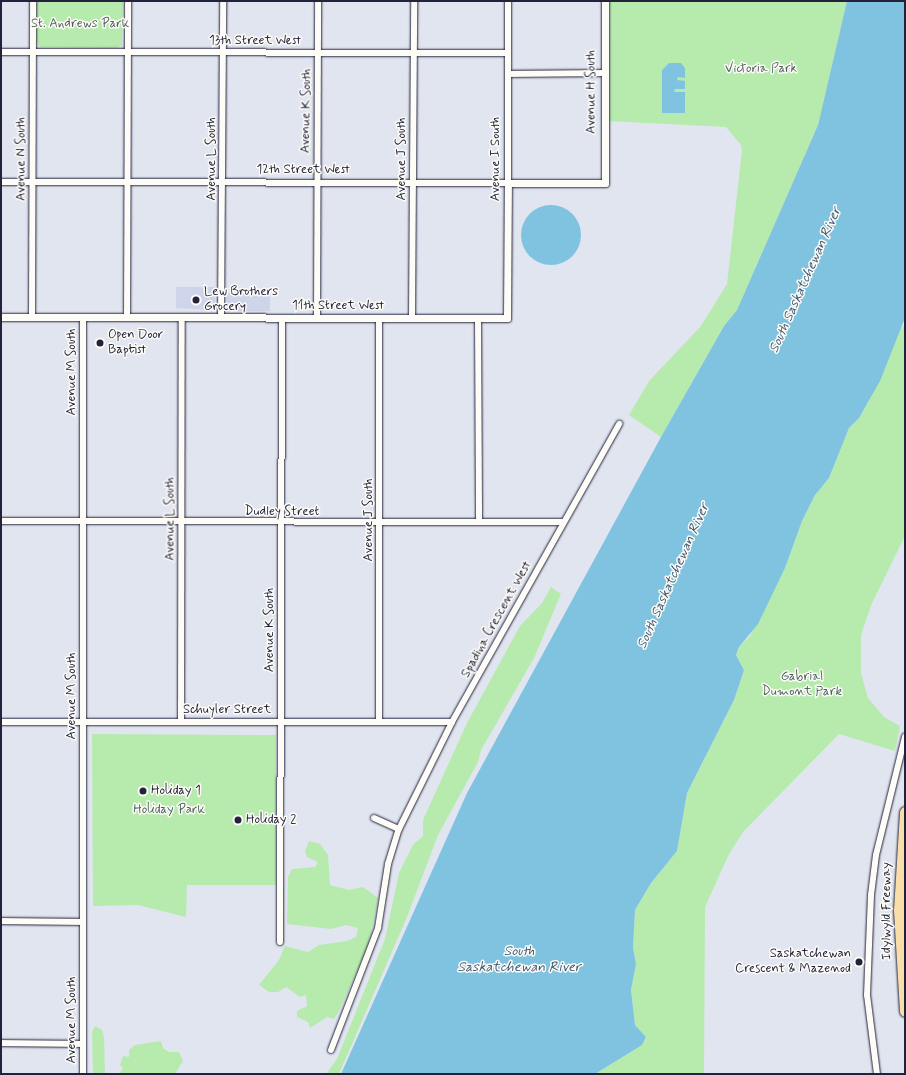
<!DOCTYPE html>
<html>
<head>
<meta charset="utf-8">
<style>
  body { margin:0 }
  #map { position:relative; width:906px; height:1075px; overflow:hidden; background:#e1e5f0; font-family:Mynerve,sans-serif }
  div>[style] { position:absolute }
  .built>* { inset:0; background:#ced5eb }
  .green>* { inset:0; background:#b6ebad }
  .water>* { inset:0; background:#80c3e1 }
  .round { border-radius:50% }
  .roads { filter:drop-shadow(0 0 1px #22223b) drop-shadow(0 0 1px #22223b) }
  .minor>* { height:6px; margin:-3px; padding:0 3px; transform-origin:3px; border-radius:3px; background:#fdfcf7 }
  .tertiary>* { height:7px; margin:-3.5px; padding:0 3.5px; transform-origin:3.5px; border-radius:3.5px; background:#fdfcf7 }
  .motorway>* { height:11px; margin:-5.5px; padding:0 5.5px; transform-origin:5.5px; border-radius:5.5px; background:#f8deab }
  .dots>* { width:11px; height:11px; translate:-50% -50%; box-sizing:border-box; border:2px solid #fdfcf7; border-radius:50% }
  span { translate:-50% -50%; white-space:nowrap; text-align:center; line-height:1.15; -webkit-text-stroke:3px #fdfcf7; paint-order:stroke }
  .park-label { font-size:13px; color:#4e5e5d }
  .street-label { font-size:13px; color:#22223b }
  .poi-label { font-size:13px; color:#22223b }
  .left { translate:0 -50%; text-align:left }
  .right { translate:-100% -50%; text-align:right }
  .water-label { font-size:14px; color:#435a75; font-style:italic }
  .frame { position:absolute; inset:0; border:2px solid #22223b; pointer-events:none }
</style>
</head>
<body>
<div id="map">
  <div class="built">
    <i style="clip-path:polygon(176px 287px,215px 287px,215px 305px,208px 310px,176px 308px)"></i>
    <i style="clip-path:polygon(227px 293px,270px 293px,270px 311px,231px 311px,227px 307px)"></i>
  </div>
  <div class="green">
    <i style="clip-path:polygon(37px 1px,123px 1px,122px 45px,117px 48px,40px 47px,36px 40px)"></i>
    <i style="clip-path:polygon(610px 1px,847px 1px,818px 125px,737px 310px,724px 326px,661px 437px,629px 415px,649px 381px,701px 326px,727px 284px,742px 150px,741px 145px,726px 127px,608px 121px)"></i>
    <i style="clip-path:polygon(905px 325px,905px 536px,872px 603px,861px 635px,861px 673px,868px 698px,884px 717px,900px 726px,895px 751px,839px 734px,743px 832px,729px 854px,705px 907px,704px 1074px,595px 1074px,642px 1045px,646px 1037px,635px 1025px,631px 990px,636px 964px,633px 948px,635px 910px,651px 883px,677px 851px,687px 793px,734px 700px,744px 670px,736px 655px,739px 647px,750px 636px,785px 568px,802px 521px,815px 495px,829px 478px,849px 428px,859px 418px,869px 401px,900px 329px)"></i>
    <i style="clip-path:polygon(551px 587px,561px 594px,534px 658px,481px 750px,478px 762px,438px 835px,407px 917px,339px 1074px,326px 1074px,337px 1059px,385px 939px,399px 873px,413px 845px,423px 836px,423px 820px,467px 723px,520px 626px,542px 603px)"></i>
    <i style="clip-path:polygon(92px 734px,276px 735px,276px 885px,187px 885px,186px 917px,138px 905px,93px 906px)"></i>
    <i style="clip-path:polygon(309px 841px,320px 844px,328px 855px,330px 885px,349px 890px,363px 887px,378px 898px,369px 945px,338px 1013px,334px 1019px,327px 1017px,310px 1028px,308px 1022px,297px 1017px,297px 1011px,307px 1006px,306px 995px,300px 997px,286px 987px,278px 992px,269px 992px,259px 985px,279px 960px,285px 946px,308px 952px,319px 945px,347px 941px,356px 937px,358px 928px,346px 925px,331px 929px,287px 924px,288px 877px,292px 869px,315px 867px,318px 862px,307px 857px,305px 851px)"></i>
    <i style="clip-path:polygon(95px 1026px,102px 1030px,104px 1037px,105px 1074px,93px 1074px,92px 1032px)"></i>
    <i style="clip-path:polygon(161px 1041px,163px 1048px,169px 1052px,179px 1052px,183px 1061px,175px 1074px,119px 1074px,123px 1068px,120px 1065px,123px 1056px,129px 1057px,129px 1050px,135px 1045px)"></i>
  </div>
  <div class="water">
    <i style="clip-path:polygon(847px 1px,905px 1px,905px 318px,880px 381px,859px 418px,849px 428px,829px 478px,815px 495px,802px 521px,785px 568px,758px 624px,739px 647px,736px 655px,744px 670px,734px 700px,687px 793px,677px 851px,651px 883px,635px 910px,633px 948px,636px 964px,631px 990px,635px 1025px,646px 1037px,642px 1045px,595px 1074px,341px 1074px,467px 793px,661px 437px,724px 326px,737px 310px,818px 125px)"></i>
    <i style="clip-path:polygon(669px 63px,681px 63px,685px 68px,685px 78px,678px 77px,677px 80px,685px 81px,685px 89px,675px 89px,674px 92px,685px 92px,685px 113px,662px 113px,662px 70px)"></i>
    <i class="round" style="left:521px;top:205px;width:60px;height:60px"></i>
  </div>
  <div class="roads">
    <div class="minor">
      <i style="left:1px;top:52px;width:507px;rotate:0.11deg"></i>
      <i style="left:508px;top:74px;width:96px;rotate:-0.6deg"></i>
      <i style="left:1px;top:182px;width:507px;rotate:0.11deg"></i>
      <i style="left:508px;top:183px;width:182px;rotate:-90deg"></i>
      <i style="left:32px;top:316px;width:315px;rotate:-89.8deg"></i>
      <i style="left:83px;top:317px;width:757px;rotate:90deg"></i>
      <i style="left:127px;top:318px;width:317px;rotate:-89.8deg"></i>
      <i style="left:221px;top:318px;width:317px;rotate:-89.6deg"></i>
      <i style="left:317px;top:318px;width:317px;rotate:-89.8deg"></i>
      <i style="left:412px;top:318px;width:317px;rotate:-89.6deg"></i>
      <i style="left:478px;top:318px;width:204px;rotate:89.7deg"></i>
      <i style="left:1px;top:521px;width:561px;rotate:0.1deg"></i>
      <i style="left:181px;top:721px;width:403px;rotate:-89.9deg"></i>
      <i style="left:379px;top:721px;width:403px;rotate:-90deg"></i>
      <i style="left:1px;top:722px;width:451px"></i>
      <i style="left:374px;top:818px;width:27px;rotate:24deg"></i>
      <i style="left:1px;top:921px;width:82px;rotate:0.7deg"></i>
      <i style="left:280px;top:942px;width:624px;rotate:-89.82deg"></i>
      <i style="left:1px;top:1043px;width:82px;rotate:0.7deg"></i>
      <i style="left:331px;top:1050px;width:131px;rotate:-68.9deg"></i>
      <i style="left:378px;top:928px;width:65px;rotate:-81.1deg"></i>
      <i style="left:388px;top:864px;width:37px;rotate:-73deg"></i>
      <i style="left:399px;top:829px;width:119px;rotate:-63.6deg"></i>
      <i style="left:452px;top:722px;width:342px;rotate:-60.7deg"></i>
      <i style="left:877px;top:1074px;width:80px;rotate:-97.2deg"></i>
      <i style="left:867px;top:995px;width:100px;rotate:-87.7deg"></i>
      <i style="left:871px;top:895px;width:40px;rotate:-82.9deg"></i>
      <i style="left:876px;top:855px;width:122px;rotate:-76.2deg"></i>
    </div>
    <div class="tertiary">
      <i style="left:1px;top:317px;width:506px;rotate:0.11deg"></i>
      <i style="left:507px;top:318px;width:135px;rotate:-89.6deg"></i>
      <i style="left:508px;top:183px;width:97px"></i>
      <i style="left:605px;top:183px;width:182px;rotate:-90deg"></i>
    </div>
    <div class="motorway">
      <i style="left:905px;top:812px;width:98px;rotate:93.5deg"></i>
      <i style="left:899px;top:910px;width:101px;rotate:86.6deg"></i>
    </div>
  </div>
  <div class="dots">
    <i style="left:196px;top:300px;background:#22223b"></i>
    <i style="left:100px;top:343px;background:#22223b"></i>
    <i style="left:143px;top:791px;background:#22223b"></i>
    <i style="left:238px;top:820px;background:#22223b"></i>
    <i style="left:859px;top:962px;background:#22223b"></i>
  </div>
  <div class="park-label">
    <span style="left:80px;top:24px">St. Andrews Park</span>
    <span style="left:761px;top:69px">Victoria Park</span>
    <span style="left:802px;top:685px">Gabrial<br>Dumont Park</span>
    <span style="left:169px;top:810px">Holiday Park</span>
  </div>
  <div class="street-label">
    <span style="left:255px;top:41px">13th Street West</span>
    <span style="left:592px;top:92px;rotate:-90deg">Avenue H South</span>
    <span style="left:307px;top:111px;rotate:-89deg">Avenue K South</span>
    <span style="left:22px;top:159px;rotate:-90deg">Avenue N South</span>
    <span style="left:212px;top:159px;rotate:-90deg">Avenue L South</span>
    <span style="left:402px;top:159px;rotate:-90deg">Avenue J South</span>
    <span style="left:496px;top:159px;rotate:-90deg">Avenue I South</span>
    <span style="left:303px;top:170px">12th Street West</span>
    <span style="left:338px;top:306px">11th Street West</span>
    <span style="left:72px;top:372px;rotate:-90deg">Avenue M South</span>
    <span style="left:282px;top:512px">Dudley Street</span>
    <span style="left:171px;top:519px;rotate:-90deg">Avenue L South</span>
    <span style="left:369px;top:520px;rotate:-90deg">Avenue J South</span>
    <span style="left:497px;top:620px;rotate:-61deg">Spadina Crescent West</span>
    <span style="left:270px;top:630px;rotate:-90deg">Avenue K South</span>
    <span style="left:72px;top:696px;rotate:-90deg">Avenue M South</span>
    <span style="left:227px;top:710px">Schuyler Street</span>
    <span style="left:887px;top:911px;rotate:-90deg">Idylwyld Freeway</span>
    <span style="left:72px;top:1020px;rotate:-90deg">Avenue M South</span>
  </div>
  <div class="poi-label">
    <span class="left" style="left:204px;top:300px">Lew Brothers<br>Grocery</span>
    <span class="left" style="left:108px;top:343px">Open Door<br>Baptist</span>
    <span class="left" style="left:151px;top:791px">Holiday 1</span>
    <span class="left" style="left:246px;top:820px">Holiday 2</span>
    <span class="right" style="left:851px;top:962px">Saskatchewan<br>Crescent &amp; Mazenod</span>
  </div>
  <div class="water-label">
    <span style="left:805px;top:280px;rotate:-66deg">South Saskatchewan River</span>
    <span style="left:673px;top:576px;rotate:-66deg">South Saskatchewan River</span>
    <span style="left:519px;top:959px">South<br>Saskatchewan River</span>
  </div>
  <div class="frame"></div>
</div>
</body>
</html>
